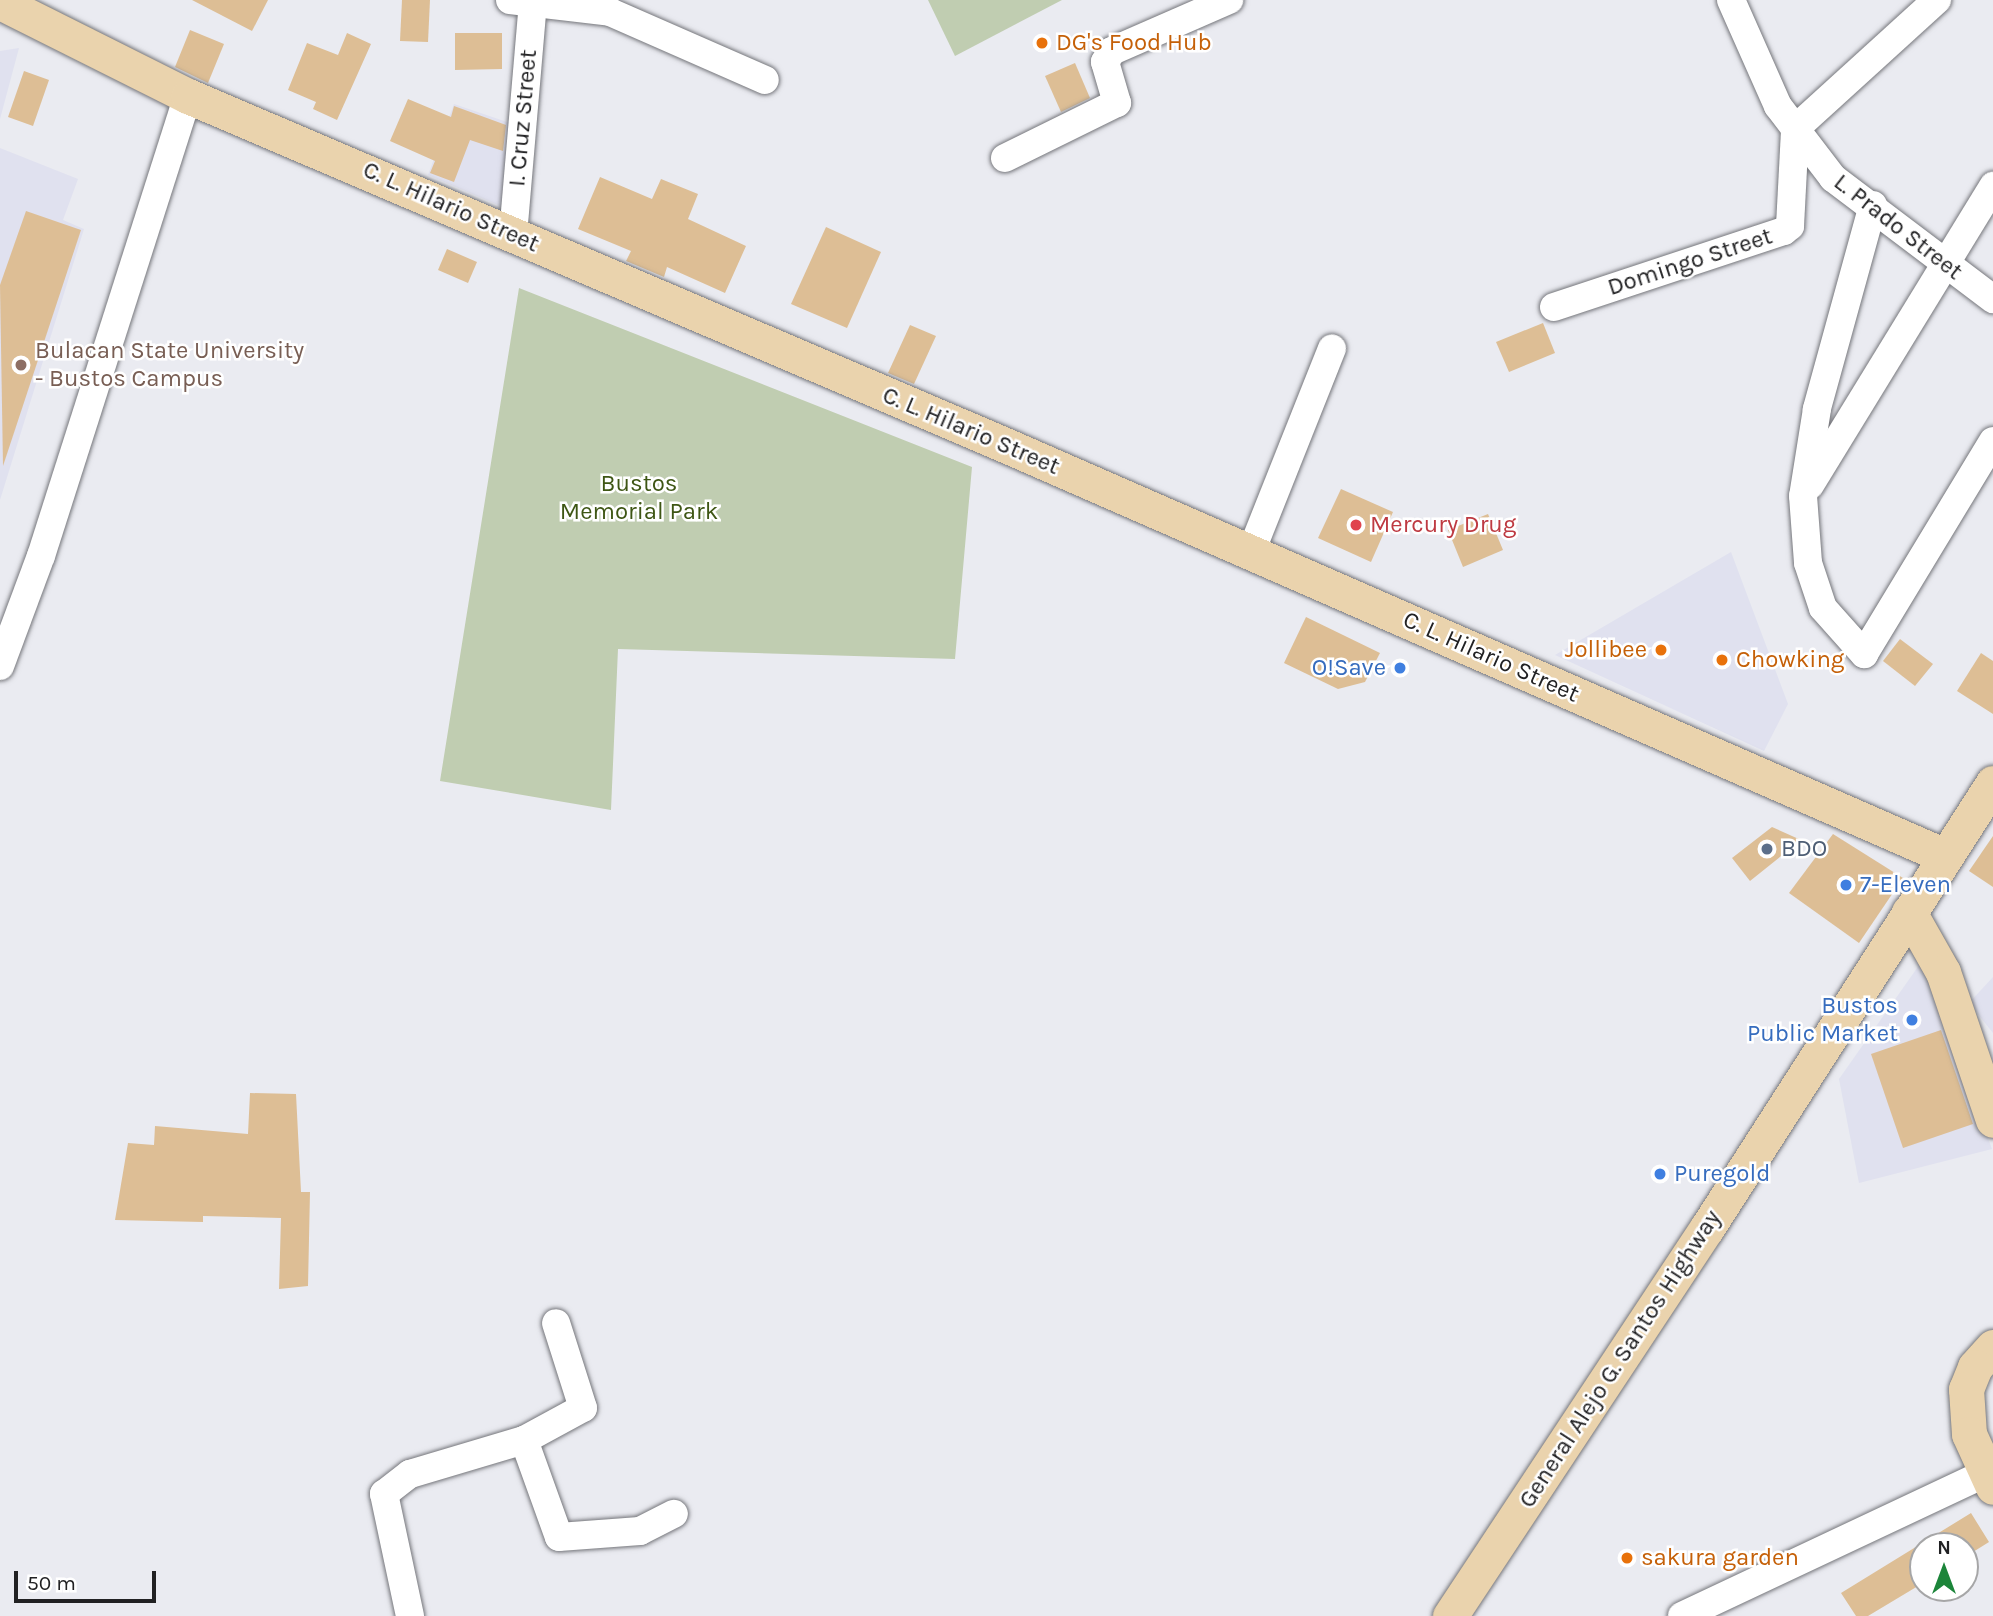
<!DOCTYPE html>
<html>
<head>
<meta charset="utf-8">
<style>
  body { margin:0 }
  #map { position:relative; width:1993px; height:1616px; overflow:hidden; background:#eaebf1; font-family:Karla,sans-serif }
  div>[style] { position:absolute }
  .built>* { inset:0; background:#e0e1ef }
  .green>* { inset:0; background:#c0cdb1 }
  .building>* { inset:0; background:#ddbe95 }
  .roads { filter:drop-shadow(0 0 2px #75767b) drop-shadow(0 0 2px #75767b) }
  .minor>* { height:28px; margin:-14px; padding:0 14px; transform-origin:14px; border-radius:14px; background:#fff }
  .major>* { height:35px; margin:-17.5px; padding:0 17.5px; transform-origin:17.5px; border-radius:17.5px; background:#ead3ad }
  .dots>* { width:19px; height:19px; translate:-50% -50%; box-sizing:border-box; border:4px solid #fff; border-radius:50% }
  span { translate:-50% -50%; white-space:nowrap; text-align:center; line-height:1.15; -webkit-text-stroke:5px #fff; paint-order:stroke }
  .food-label { font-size:24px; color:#c56008 }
  .left { translate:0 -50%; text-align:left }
  .right { translate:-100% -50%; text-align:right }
  .street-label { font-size:24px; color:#212123 }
  .education-label { font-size:24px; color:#785e54 }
  .park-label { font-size:24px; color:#3e5614 }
  .health-label { font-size:24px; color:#be3a42 }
  .shop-label { font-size:24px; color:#366cbe }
  .service-label { font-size:24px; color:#4e5e75 }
  .north { position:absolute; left:1909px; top:1532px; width:70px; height:70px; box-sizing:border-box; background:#fff; border:2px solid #a6a6a7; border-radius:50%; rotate:0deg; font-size:19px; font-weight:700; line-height:28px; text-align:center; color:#212123 }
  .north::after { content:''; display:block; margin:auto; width:24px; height:32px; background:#1c853a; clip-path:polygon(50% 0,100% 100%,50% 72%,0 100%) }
  .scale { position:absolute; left:14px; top:1571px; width:142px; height:32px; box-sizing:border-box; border:4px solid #212123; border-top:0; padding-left:9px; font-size:21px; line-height:24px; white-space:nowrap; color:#212123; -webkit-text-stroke:5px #fff; paint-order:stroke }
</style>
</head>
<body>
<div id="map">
  <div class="built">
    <i style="clip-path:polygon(19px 48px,0 119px,0 51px)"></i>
    <i style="clip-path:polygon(454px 104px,516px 125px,505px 208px,428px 175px)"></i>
    <i style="clip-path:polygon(0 148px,78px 179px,63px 220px,84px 229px,0 500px)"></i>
    <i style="clip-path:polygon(1731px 552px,1788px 704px,1764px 751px,1555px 655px)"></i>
    <i style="clip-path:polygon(1922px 961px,1992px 1149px,1859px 1183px,1839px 1079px)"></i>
    <i style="clip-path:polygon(1993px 977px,1993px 1033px,1969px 1003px)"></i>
  </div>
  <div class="green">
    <i style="clip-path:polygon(928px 0,1062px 0,955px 56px)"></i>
    <i style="clip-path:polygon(519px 288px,972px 467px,955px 659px,618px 649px,611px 810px,440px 781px)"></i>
  </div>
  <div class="building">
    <i style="clip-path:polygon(192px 0,268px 0,252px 31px)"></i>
    <i style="clip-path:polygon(402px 0,430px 0,428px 42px,400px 41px)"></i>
    <i style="clip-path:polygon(190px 30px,224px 44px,208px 83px,175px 67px)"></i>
    <i style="clip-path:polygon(347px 33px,371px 44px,337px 120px,313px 109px,316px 102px,288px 90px,307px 43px,338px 55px)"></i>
    <i style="clip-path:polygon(455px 33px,502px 33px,502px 69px,455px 70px)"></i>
    <i style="clip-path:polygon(1075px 63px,1090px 98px,1061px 112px,1045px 76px)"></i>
    <i style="clip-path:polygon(24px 71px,49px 80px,33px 126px,8px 117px)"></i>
    <i style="clip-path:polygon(408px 99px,451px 117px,454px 106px,506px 125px,503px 151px,470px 140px,454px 182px,430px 173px,435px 161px,390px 141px)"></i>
    <i style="clip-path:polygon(600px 177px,652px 199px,661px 179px,698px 194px,688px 219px,746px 246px,725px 293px,667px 267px,664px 277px,626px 261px,631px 251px,578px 229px)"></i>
    <i style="clip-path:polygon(26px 211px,81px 230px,3px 466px,0 285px)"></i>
    <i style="clip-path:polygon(826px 227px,881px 252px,847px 328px,791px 304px)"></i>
    <i style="clip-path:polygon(447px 249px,477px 262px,468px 283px,438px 270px)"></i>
    <i style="clip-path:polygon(1543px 323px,1555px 353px,1509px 372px,1496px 342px)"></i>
    <i style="clip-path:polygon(910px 325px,936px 336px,914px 384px,888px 373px)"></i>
    <i style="clip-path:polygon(1341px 489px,1393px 512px,1371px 562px,1318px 538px)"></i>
    <i style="clip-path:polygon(1488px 514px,1503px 550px,1463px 567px,1448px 530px)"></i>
    <i style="clip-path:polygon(1306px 617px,1380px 653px,1365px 682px,1338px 689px,1284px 663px)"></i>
    <i style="clip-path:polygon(1900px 639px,1933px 664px,1915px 686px,1883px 661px)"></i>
    <i style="clip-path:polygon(1981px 653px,1993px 661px,1993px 714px,1957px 691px)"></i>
    <i style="clip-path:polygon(1772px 827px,1801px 840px,1750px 881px,1732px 858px)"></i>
    <i style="clip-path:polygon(1833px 834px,1903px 878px,1859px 943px,1789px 893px)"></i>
    <i style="clip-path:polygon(1993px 836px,1993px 887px,1969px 871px)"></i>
    <i style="clip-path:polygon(1941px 1030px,1973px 1124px,1903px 1148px,1871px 1054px)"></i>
    <i style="clip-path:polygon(250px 1093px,296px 1094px,301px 1192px,310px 1192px,308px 1286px,279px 1289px,281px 1218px,203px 1216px,203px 1222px,115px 1220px,128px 1143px,154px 1145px,155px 1126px,248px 1134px)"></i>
    <i style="clip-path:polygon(1971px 1513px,1989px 1542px,1965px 1557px,1965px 1546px,1923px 1546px,1923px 1583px,1868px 1616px,1856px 1616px,1841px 1593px)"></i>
  </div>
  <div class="roads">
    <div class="minor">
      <i style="left:510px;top:0;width:101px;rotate:6.8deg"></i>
      <i style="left:610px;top:12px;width:169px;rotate:23.7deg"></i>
      <i style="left:1731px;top:0;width:116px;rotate:66.1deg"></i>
      <i style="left:1778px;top:106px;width:91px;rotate:52.6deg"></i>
      <i style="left:1833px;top:178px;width:201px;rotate:37.1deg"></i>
      <i style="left:1005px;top:158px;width:125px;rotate:-26.2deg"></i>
      <i style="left:1117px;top:103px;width:43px;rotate:-106.3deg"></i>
      <i style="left:1105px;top:62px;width:13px;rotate:-58deg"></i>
      <i style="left:1112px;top:51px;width:128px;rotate:-23.6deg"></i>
      <i style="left:1873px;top:205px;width:212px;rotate:105.4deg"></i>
      <i style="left:1817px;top:409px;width:88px;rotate:99.1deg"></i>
      <i style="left:1803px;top:496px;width:67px;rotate:85.7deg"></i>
      <i style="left:1808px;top:563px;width:47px;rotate:71.6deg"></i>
      <i style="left:1823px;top:608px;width:62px;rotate:48.3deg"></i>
      <i style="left:1864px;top:654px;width:249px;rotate:-58.8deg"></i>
      <i style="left:513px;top:235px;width:236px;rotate:-85.1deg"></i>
      <i style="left:1554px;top:307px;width:242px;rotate:-18.3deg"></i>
      <i style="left:1784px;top:231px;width:8px;rotate:-40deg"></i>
      <i style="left:1790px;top:226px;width:97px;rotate:-87deg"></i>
      <i style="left:1795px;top:129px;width:192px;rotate:-42.3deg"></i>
      <i style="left:1810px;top:485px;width:351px;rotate:-58.5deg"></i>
      <i style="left:1251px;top:552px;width:219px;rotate:-68.3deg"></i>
      <i style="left:0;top:666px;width:117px;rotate:-69.6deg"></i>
      <i style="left:41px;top:556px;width:483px;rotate:-72.3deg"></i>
      <i style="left:524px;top:1440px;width:67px;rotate:-28.5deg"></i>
      <i style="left:583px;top:1408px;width:89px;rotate:-107.6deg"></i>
      <i style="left:410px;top:1616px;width:125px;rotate:-102deg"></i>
      <i style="left:384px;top:1494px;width:33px;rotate:-38deg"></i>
      <i style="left:410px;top:1474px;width:119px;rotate:-16.6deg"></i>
      <i style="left:524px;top:1440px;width:103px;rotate:70.2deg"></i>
      <i style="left:559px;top:1537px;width:81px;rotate:-4.2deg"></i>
      <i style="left:640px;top:1531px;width:38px;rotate:-27deg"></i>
      <i style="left:1682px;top:1616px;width:336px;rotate:-25.2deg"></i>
    </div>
    <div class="major">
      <i style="left:0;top:2px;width:210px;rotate:26.6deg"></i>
      <i style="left:188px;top:96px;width:896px;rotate:23.13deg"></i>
      <i style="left:1012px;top:448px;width:1018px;rotate:23.62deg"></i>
      <i style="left:1909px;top:912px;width:69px;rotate:60.5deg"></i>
      <i style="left:1943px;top:972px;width:156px;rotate:71.3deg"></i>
      <i style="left:1993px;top:1347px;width:27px;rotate:132deg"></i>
      <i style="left:1975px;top:1367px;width:24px;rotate:112deg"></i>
      <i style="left:1966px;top:1389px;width:45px;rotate:86.2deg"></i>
      <i style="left:1969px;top:1434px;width:58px;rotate:65.6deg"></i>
      <i style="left:1450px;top:1616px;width:465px;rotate:-56.5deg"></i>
      <i style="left:1707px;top:1228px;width:529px;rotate:-57.27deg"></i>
    </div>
  </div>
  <div class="dots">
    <i style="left:1042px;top:43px;background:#e8710a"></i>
    <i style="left:21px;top:365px;background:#8d6e63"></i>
    <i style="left:1356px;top:525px;background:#e0444e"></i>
    <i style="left:1661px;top:650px;background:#e8710a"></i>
    <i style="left:1722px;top:660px;background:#e8710a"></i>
    <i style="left:1400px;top:668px;background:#3f7fe0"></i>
    <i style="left:1767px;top:849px;background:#5c6f8a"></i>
    <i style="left:1846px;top:885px;background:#3f7fe0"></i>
    <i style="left:1912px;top:1020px;background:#3f7fe0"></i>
    <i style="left:1660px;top:1174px;background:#3f7fe0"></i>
    <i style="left:1627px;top:1558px;background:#e8710a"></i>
  </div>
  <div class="food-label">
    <span class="left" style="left:1056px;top:43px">DG's Food Hub</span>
    <span class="right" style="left:1647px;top:650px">Jollibee</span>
    <span class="left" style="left:1736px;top:660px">Chowking</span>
    <span class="left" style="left:1641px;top:1558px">sakura garden</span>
  </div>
  <div class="street-label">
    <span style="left:523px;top:118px;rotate:-85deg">I. Cruz Street</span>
    <span style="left:451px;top:207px;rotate:24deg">C. L. Hilario Street</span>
    <span style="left:1898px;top:227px;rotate:38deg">L. Prado Street</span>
    <span style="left:1690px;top:262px;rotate:-18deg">Domingo Street</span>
    <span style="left:971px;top:431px;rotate:23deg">C. L. Hilario Street</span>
    <span style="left:1491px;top:657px;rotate:24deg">C. L. Hilario Street</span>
    <span style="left:1620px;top:1359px;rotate:-57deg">General Alejo G. Santos Highway</span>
  </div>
  <div class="education-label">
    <span class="left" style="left:35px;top:365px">Bulacan State University<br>- Bustos Campus</span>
  </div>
  <div class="park-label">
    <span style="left:639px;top:498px">Bustos<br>Memorial Park</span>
  </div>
  <div class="health-label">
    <span class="left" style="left:1370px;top:525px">Mercury Drug</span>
  </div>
  <div class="shop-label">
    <span class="right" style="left:1386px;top:668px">O!Save</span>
    <span class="left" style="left:1860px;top:885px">7-Eleven</span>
    <span class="right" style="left:1898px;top:1020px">Bustos<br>Public Market</span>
    <span class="left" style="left:1674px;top:1174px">Puregold</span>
  </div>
  <div class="service-label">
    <span class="left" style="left:1781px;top:849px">BDO</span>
  </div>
  <div class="north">N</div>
  <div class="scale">50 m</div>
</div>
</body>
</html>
